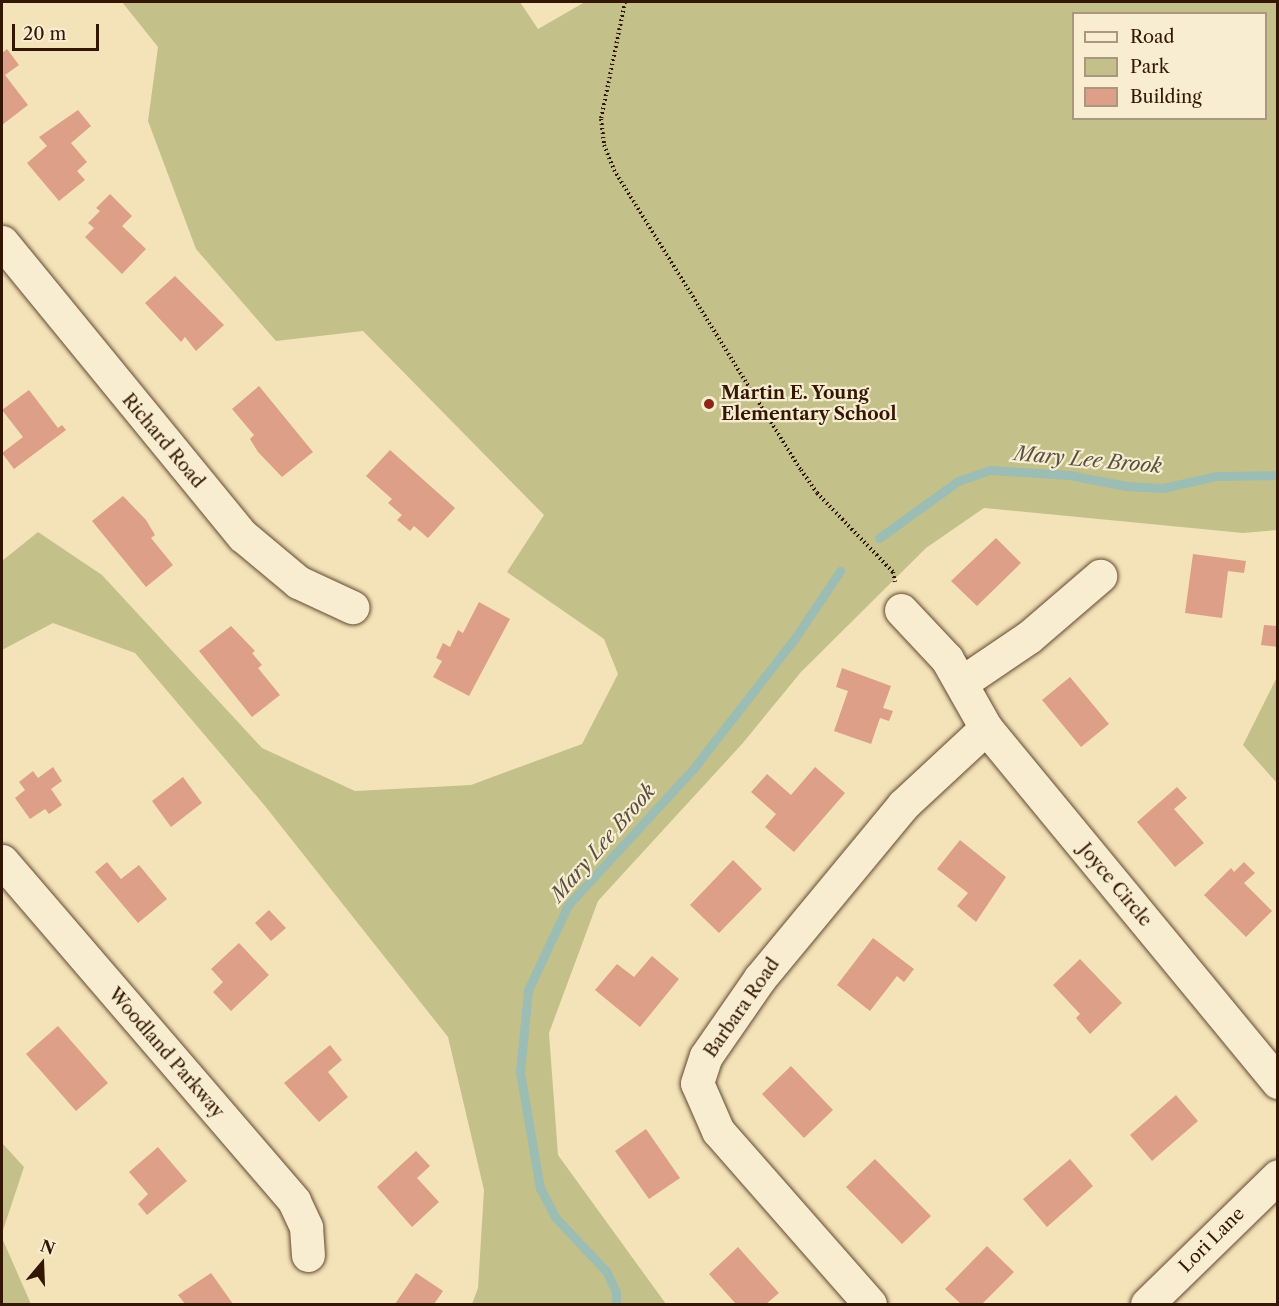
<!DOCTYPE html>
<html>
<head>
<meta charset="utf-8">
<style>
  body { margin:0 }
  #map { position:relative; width:1279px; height:1306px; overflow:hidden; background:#f4e3b8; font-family:"Libre Caslon Text",serif }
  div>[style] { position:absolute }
  .green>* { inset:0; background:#c3c189 }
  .stream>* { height:9px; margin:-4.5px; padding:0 4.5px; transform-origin:4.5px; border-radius:4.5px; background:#9cbdb4 }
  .building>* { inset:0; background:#dd9f87 }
  .path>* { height:4px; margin-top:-2px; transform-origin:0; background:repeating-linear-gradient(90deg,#341605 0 1.5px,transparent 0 4.5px) }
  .roads { filter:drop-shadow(0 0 2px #644932) drop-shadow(0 0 2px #644932) }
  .minor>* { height:33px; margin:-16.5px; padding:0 16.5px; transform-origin:16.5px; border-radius:16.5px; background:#f8edd1 }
  .dots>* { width:16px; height:16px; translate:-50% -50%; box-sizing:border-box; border:3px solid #f8edd1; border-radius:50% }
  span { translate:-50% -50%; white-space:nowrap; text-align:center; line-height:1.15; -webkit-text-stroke:4.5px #f8edd1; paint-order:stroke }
  .poi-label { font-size:18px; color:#341605; font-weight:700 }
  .left { translate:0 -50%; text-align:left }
  .street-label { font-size:18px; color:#341605 }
  .water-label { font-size:20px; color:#585042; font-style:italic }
  .frame { position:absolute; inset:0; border:3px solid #341605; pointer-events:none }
  .legend { position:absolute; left:1072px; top:12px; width:195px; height:108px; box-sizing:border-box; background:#f8edd1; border:2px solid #aa977f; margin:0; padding:8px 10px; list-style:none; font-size:18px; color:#341605 }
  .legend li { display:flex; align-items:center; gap:12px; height:30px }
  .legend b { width:30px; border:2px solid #aa977f }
  .north { position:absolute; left:12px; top:1234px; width:60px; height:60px; -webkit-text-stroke:4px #f8edd1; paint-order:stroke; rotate:19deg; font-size:16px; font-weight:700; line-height:24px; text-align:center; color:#341605 }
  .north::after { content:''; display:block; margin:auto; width:21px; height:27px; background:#341605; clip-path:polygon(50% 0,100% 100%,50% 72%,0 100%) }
  .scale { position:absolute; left:12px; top:24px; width:87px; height:27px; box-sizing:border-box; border:3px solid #341605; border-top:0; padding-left:8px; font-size:18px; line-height:21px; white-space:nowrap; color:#341605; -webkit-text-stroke:4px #f8edd1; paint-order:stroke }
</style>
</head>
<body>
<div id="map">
  <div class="green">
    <i style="clip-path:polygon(evenodd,122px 2px,520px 2px,538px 29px,585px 2px,1277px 2px,1277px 530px,1243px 533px,984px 508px,926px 548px,801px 672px,742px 744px,598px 901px,549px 1033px,558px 1155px,666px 1304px,472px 1304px,478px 1288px,484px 1190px,448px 1037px,265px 806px,135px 653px,53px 623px,2px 650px,2px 561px,38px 532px,102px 575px,262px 748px,355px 791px,471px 785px,582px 744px,618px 674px,604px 639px,507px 572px,544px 515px,363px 331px,276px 341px,196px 249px,148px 121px,158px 47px,122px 2px,1074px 14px,1266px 14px,1266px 118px,1074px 118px,1074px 14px)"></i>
    <i style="clip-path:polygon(1277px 677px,1277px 783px,1243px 745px)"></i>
    <i style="clip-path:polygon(2px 1143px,24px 1167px,2px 1233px)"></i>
    <i style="clip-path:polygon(2px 1238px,31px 1304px,2px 1304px)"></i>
  </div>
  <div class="stream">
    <i style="left:879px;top:538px;width:97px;rotate:-35.8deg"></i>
    <i style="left:958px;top:481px;width:34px;rotate:-19deg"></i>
    <i style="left:990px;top:470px;width:79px;rotate:3.6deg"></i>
    <i style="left:1069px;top:475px;width:58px;rotate:10.9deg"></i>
    <i style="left:1126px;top:486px;width:37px;rotate:3deg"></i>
    <i style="left:1163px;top:488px;width:54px;rotate:-12.8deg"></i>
    <i style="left:1216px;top:476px;width:62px;rotate:-0.9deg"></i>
    <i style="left:616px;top:1304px;width:12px;rotate:-90deg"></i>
    <i style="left:616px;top:1292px;width:23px;rotate:-115deg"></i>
    <i style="left:606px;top:1271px;width:74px;rotate:-133.4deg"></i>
    <i style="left:555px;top:1217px;width:33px;rotate:-117deg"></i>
    <i style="left:540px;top:1188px;width:118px;rotate:-99.8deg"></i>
    <i style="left:520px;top:1072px;width:82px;rotate:-84.4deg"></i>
    <i style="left:528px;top:990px;width:94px;rotate:-64.8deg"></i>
    <i style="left:568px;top:905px;width:185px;rotate:-47.4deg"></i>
    <i style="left:693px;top:769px;width:166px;rotate:-52.1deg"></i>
    <i style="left:795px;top:638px;width:81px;rotate:-56.1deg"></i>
  </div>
  <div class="building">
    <i style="clip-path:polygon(7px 49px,19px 65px,5px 75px,28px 105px,2px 125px,2px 53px)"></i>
    <i style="clip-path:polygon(78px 110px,91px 126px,71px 143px,87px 162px,77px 171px,85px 180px,59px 201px,27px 163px,47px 146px,39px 137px)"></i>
    <i style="clip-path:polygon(110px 194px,132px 216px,122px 226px,146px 249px,122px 274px,85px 237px,94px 228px,88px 223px,100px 211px,96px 208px)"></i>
    <i style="clip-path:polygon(175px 276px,224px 325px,196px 351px,185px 337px,181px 342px,145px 303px)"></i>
    <i style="clip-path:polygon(259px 386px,313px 452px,282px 477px,258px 452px,250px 439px,254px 435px,232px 409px)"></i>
    <i style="clip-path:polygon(29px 390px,58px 428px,62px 425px,66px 430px,14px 469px,2px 453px,23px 437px,2px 410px)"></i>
    <i style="clip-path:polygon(390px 450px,455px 508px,428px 538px,414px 526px,410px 531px,397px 520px,402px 515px,388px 503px,392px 499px,366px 476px)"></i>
    <i style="clip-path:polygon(123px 496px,146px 520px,155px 535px,151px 538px,173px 565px,146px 587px,92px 521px)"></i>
    <i style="clip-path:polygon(996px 538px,1021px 563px,977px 606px,951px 581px)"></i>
    <i style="clip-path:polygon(1193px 554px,1246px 561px,1244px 573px,1228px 571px,1222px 618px,1185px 613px)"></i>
    <i style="clip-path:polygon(479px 602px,510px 619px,469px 696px,433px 677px,442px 661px,436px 658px,443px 643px,450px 647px,458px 630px,463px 633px)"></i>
    <i style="clip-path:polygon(1264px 625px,1278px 626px,1278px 647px,1261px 645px)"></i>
    <i style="clip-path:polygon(231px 626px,255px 651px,252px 653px,262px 665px,258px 668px,280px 695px,252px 717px,199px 651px)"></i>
    <i style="clip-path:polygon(842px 668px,891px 686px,883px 708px,893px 711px,889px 721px,880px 718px,871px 744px,834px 731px,848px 691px,836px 687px)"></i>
    <i style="clip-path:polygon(1070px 677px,1109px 724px,1081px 747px,1042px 700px)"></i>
    <i style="clip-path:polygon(53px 767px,62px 781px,51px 789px,62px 805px,49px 814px,45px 809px,30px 819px,15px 798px,25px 790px,19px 782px,33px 771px,38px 778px)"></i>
    <i style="clip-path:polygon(815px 767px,845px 793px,794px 852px,765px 827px,776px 814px,751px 792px,767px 774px,791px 795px)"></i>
    <i style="clip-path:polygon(183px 777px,202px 803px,171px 827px,152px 801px)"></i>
    <i style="clip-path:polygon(1177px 787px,1187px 798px,1174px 809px,1204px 843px,1175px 867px,1137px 822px)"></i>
    <i style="clip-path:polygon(960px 840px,1006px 877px,976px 922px,957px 906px,968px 893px,937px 869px)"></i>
    <i style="clip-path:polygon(733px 860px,762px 889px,719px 933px,690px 905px)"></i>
    <i style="clip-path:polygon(107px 862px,121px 879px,139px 865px,167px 899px,138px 923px,95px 872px)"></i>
    <i style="clip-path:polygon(1244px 862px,1255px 873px,1244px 883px,1272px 911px,1246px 937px,1204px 895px,1231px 868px,1234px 872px)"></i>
    <i style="clip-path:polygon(269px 910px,286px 928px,271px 941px,255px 923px)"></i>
    <i style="clip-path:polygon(873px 938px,914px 969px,904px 982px,897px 976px,870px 1011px,837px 985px)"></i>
    <i style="clip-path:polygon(239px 943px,269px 975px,231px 1011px,213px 992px,223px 982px,211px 969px)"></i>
    <i style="clip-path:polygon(652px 956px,679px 979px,640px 1027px,595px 990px,617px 964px,634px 977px)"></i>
    <i style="clip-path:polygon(1080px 959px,1122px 1003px,1090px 1034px,1076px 1018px,1080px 1014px,1053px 985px)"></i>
    <i style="clip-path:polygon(58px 1026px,108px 1083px,76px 1111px,26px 1054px)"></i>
    <i style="clip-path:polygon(330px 1045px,342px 1060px,328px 1072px,348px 1097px,319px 1122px,284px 1083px)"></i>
    <i style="clip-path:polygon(791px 1066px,833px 1110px,804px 1138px,762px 1094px)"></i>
    <i style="clip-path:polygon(1176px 1095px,1198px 1121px,1152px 1161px,1130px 1135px)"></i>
    <i style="clip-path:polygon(646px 1129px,680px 1178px,649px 1199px,615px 1151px)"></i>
    <i style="clip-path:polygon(158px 1147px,187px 1181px,147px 1215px,138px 1204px,148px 1194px,129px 1172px)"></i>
    <i style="clip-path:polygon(416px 1151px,430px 1166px,417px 1178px,439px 1202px,412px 1227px,377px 1187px)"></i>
    <i style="clip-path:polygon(875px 1159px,931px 1216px,902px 1244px,846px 1187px)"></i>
    <i style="clip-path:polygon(1070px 1159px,1093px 1186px,1047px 1227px,1023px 1199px)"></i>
    <i style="clip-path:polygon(987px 1246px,1014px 1272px,982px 1304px,961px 1304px,945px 1289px)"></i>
    <i style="clip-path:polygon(738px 1247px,779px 1293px,766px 1304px,736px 1304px,709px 1274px)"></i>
    <i style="clip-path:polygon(211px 1273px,233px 1304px,185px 1304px,178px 1295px)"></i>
    <i style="clip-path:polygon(416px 1273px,443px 1291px,434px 1304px,395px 1304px)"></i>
  </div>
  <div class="path">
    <i style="left:625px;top:2px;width:119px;rotate:101.6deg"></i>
    <i style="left:601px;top:119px;width:26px;rotate:83deg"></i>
    <i style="left:604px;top:145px;width:27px;rotate:68deg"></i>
    <i style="left:614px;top:170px;width:354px;rotate:58.1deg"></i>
    <i style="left:801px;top:470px;width:28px;rotate:55deg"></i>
    <i style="left:817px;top:493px;width:110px;rotate:46.1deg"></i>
    <i style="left:893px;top:572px;width:10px;rotate:79deg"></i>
  </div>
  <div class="roads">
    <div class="minor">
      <i style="left:2px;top:242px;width:380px;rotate:50.7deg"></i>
      <i style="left:243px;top:536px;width:72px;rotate:39.9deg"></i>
      <i style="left:298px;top:582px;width:60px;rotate:24.8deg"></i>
      <i style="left:901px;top:610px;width:67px;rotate:46.8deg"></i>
      <i style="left:947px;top:659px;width:79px;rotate:60.5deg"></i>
      <i style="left:986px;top:728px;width:459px;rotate:50.5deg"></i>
      <i style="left:961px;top:683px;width:82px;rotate:-34.1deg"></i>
      <i style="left:1029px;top:637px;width:94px;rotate:-40.7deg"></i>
      <i style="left:2px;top:861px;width:448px;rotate:49.3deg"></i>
      <i style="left:294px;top:1201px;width:29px;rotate:65deg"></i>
      <i style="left:306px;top:1227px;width:28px;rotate:86deg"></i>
      <i style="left:870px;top:1304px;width:230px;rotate:-131.3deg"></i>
      <i style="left:718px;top:1131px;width:52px;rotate:-113.6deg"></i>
      <i style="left:697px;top:1083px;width:28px;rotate:-72deg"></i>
      <i style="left:706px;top:1056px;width:95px;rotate:-55.3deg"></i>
      <i style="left:760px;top:978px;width:224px;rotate:-50.4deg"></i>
      <i style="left:903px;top:805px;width:113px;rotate:-42.9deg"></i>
      <i style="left:1147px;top:1304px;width:183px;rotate:-44.3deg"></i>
    </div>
  </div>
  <div class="dots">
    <i style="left:709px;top:404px;background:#8f2418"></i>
  </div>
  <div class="poi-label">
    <span class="left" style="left:721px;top:404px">Martin E. Young<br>Elementary School</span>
  </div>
  <div class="street-label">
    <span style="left:163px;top:441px;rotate:50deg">Richard Road</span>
    <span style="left:1115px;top:885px;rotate:50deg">Joyce Circle</span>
    <span style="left:742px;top:1008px;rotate:-55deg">Barbara Road</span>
    <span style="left:166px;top:1053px;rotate:49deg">Woodland Parkway</span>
    <span style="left:1212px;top:1240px;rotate:-45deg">Lori Lane</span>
  </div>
  <div class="water-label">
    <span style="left:1088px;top:460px;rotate:5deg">Mary Lee Brook</span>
    <span style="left:603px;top:843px;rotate:-49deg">Mary Lee Brook</span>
  </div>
  <div class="frame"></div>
  <ul class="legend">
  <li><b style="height:8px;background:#f8edd1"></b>Road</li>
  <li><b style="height:16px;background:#c3c189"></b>Park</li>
  <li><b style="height:16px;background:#dd9f87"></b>Building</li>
  </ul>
  <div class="north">N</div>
  <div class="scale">20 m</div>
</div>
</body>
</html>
